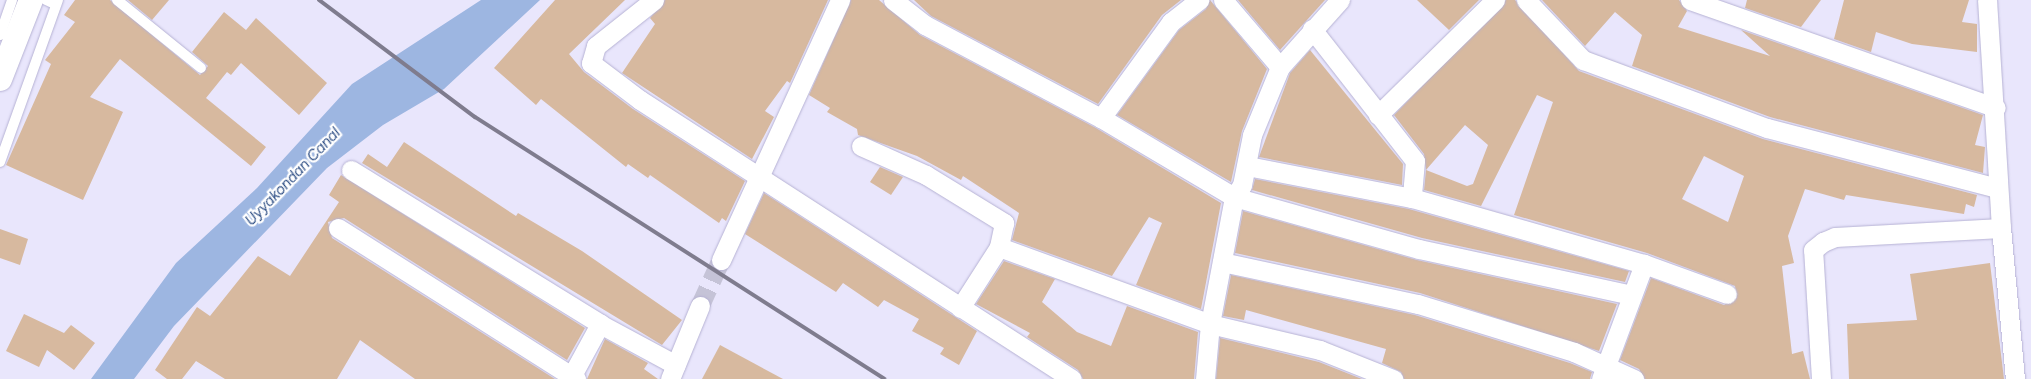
<!DOCTYPE html>
<html>
<head>
<meta charset="utf-8">
<style>
  body { margin:0 }
  #map { position:relative; width:2031px; height:379px; overflow:hidden; background:#e9e6fc; font-family:Figtree,sans-serif }
  div>[style] { position:absolute }
  .water>* { inset:0; background:#9db6e1 }
  .building>* { inset:0; background:#d7b99f }
  .minor-tunnel>* { height:19px; margin-top:-9.5px; transform-origin:0; background:repeating-linear-gradient(90deg,#c5c3d7 0 19px,transparent 0 28px) }
  .roads { filter:drop-shadow(0 0 1px #b6b2d4) drop-shadow(0 0 1px #b6b2d4) }
  .service>* { height:10px; margin:-5px; padding:0 5px; transform-origin:5px; border-radius:5px; background:#fff }
  .minor>* { height:19px; margin:-9.5px; padding:0 9.5px; transform-origin:9.5px; border-radius:9.5px; background:#fff }
  .tertiary>* { height:24px; margin:-12px; padding:0 12px; transform-origin:12px; border-radius:12px; background:#fff }
  .rail>* { height:4px; margin:-2px; padding:0 2px; transform-origin:2px; border-radius:2px; background:#7f7c8e }
  span { translate:-50% -50%; white-space:nowrap; text-align:center; line-height:1.15; -webkit-text-stroke:4.5px #fff; paint-order:stroke }
  .water-label { font-size:15px; color:#305086; font-style:italic }
</style>
</head>
<body>
<div id="map">
  <div class="water">
    <i style="clip-path:polygon(481px 0,540px 0,444px 89px,383px 125px,327px 168px,174px 326px,134px 379px,91px 379px,176px 263px,257px 188px,352px 84px)"></i>
  </div>
  <div class="building">
    <i style="clip-path:polygon(75px 0,110px 0,200px 75px,208px 66px,192px 52px,224px 12px,246px 30px,256px 18px,327px 83px,299px 115px,241px 63px,231px 75px,227px 72px,206px 98px,266px 147px,251px 166px,120px 59px,90px 97px,123px 112px,83px 200px,6px 165px,51px 64px,45px 60px,75px 22px,64px 15px)"></i>
    <i style="clip-path:polygon(128px 0,169px 0,152px 20px)"></i>
    <i style="clip-path:polygon(555px 0,625px 0,569px 54px,584px 72px,633px 109px,745px 181px,726px 221px,722px 218px,719px 223px,650px 175px,648px 178px,628px 164px,626px 167px,541px 99px,536px 105px,494px 68px)"></i>
    <i style="clip-path:polygon(665px 0,828px 0,790px 83px,787px 81px,765px 111px,774px 117px,752px 159px,622px 73px,655px 24px,650px 18px)"></i>
    <i style="clip-path:polygon(851px 0,879px 0,920px 35px,1096px 128px,1221px 203px,1201px 309px,1136px 285px,1162px 223px,1149px 217px,1112px 276px,1012px 240px,1019px 213px,963px 176px,961px 180px,917px 156px,858px 135px,857px 129px,827px 112px,830px 108px,809px 95px)"></i>
    <i style="clip-path:polygon(914px 0,1181px 0,1162px 15px,1098px 104px,931px 16px)"></i>
    <i style="clip-path:polygon(1210px 0,1267px 69px,1242px 131px,1231px 182px,1117px 115px,1179px 30px,1206px 9px)"></i>
    <i style="clip-path:polygon(1238px 0,1325px 0,1280px 50px)"></i>
    <i style="clip-path:polygon(1417px 0,1479px 0,1449px 30px)"></i>
    <i style="clip-path:polygon(evenodd,1506px 0,1515px 0,1579px 71px,1763px 139px,1977px 195px,1974px 207px,1966px 204px,1964px 214px,1846px 195px,1844px 200px,1805px 189px,1788px 236px,1794px 263px,1782px 266px,1792px 354px,1803px 351px,1810px 379px,1645px 379px,1639px 369px,1620px 360px,1651px 278px,1724px 305px,1737px 298px,1735px 286px,1647px 253px,1514px 215px,1553px 102px,1537px 95px,1481px 206px,1424px 190px,1426px 170px,1467px 186px,1473px 184px,1488px 145px,1465px 125px,1426px 170px,1424px 154px,1394px 115px,1506px 0,1704px 156px,1744px 176px,1728px 222px,1682px 199px,1704px 156px)"></i>
    <i style="clip-path:polygon(1542px 0,1679px 0,1687px 11px,1678px 27px,1770px 56px,1741px 30px,1983px 115px,1975px 145px,1985px 147px,1983px 173px,1770px 117px,1632px 66px,1642px 35px,1615px 12px,1585px 46px)"></i>
    <i style="clip-path:polygon(1747px 0,1821px 0,1801px 27px,1745px 8px)"></i>
    <i style="clip-path:polygon(1844px 0,1969px 0,1962px 22px,1977px 24px,1977px 52px,1912px 44px,1876px 32px,1871px 52px,1834px 39px)"></i>
    <i style="clip-path:polygon(1310px 50px,1403px 164px,1402px 185px,1259px 157px,1290px 73px)"></i>
    <i style="clip-path:polygon(404px 142px,516px 216px,518px 213px,582px 251px,682px 320px,662px 345px,362px 163px,368px 154px,387px 167px)"></i>
    <i style="clip-path:polygon(880px 167px,903px 177px,891px 195px,870px 182px)"></i>
    <i style="clip-path:polygon(341px 175px,585px 328px,567px 360px,344px 218px,328px 222px,332px 238px,555px 379px,415px 379px,360px 340px,337px 379px,225px 379px,196px 361px,182px 379px,167px 379px,155px 370px,197px 307px,210px 316px,258px 256px,290px 276px,339px 202px,329px 195px)"></i>
    <i style="clip-path:polygon(1255px 179px,1409px 209px,1629px 271px,1625px 282px,1422px 238px,1252px 190px)"></i>
    <i style="clip-path:polygon(764px 193px,977px 331px,959px 365px,940px 354px,944px 348px,912px 331px,919px 319px,884px 300px,878px 307px,843px 283px,836px 292px,745px 234px)"></i>
    <i style="clip-path:polygon(1243px 211px,1417px 260px,1617px 304px,1599px 351px,1420px 293px,1235px 253px)"></i>
    <i style="clip-path:polygon(0 229px,28px 239px,20px 265px,0 258px)"></i>
    <i style="clip-path:polygon(1004px 261px,1055px 279px,1042px 302px,1077px 332px,1111px 346px,1127px 306px,1198px 332px,1194px 379px,1083px 379px,1078px 370px,1027px 337px,1030px 333px,976px 304px)"></i>
    <i style="clip-path:polygon(1990px 263px,2004px 379px,1849px 379px,1847px 324px,1917px 320px,1910px 274px)"></i>
    <i style="clip-path:polygon(1231px 275px,1415px 315px,1570px 363px,1592px 372px,1590px 379px,1404px 379px,1401px 372px,1382px 363px,1386px 349px,1246px 310px,1244px 320px,1223px 316px)"></i>
    <i style="clip-path:polygon(24px 314px,64px 333px,71px 325px,95px 343px,74px 370px,47px 350px,39px 367px,6px 351px)"></i>
    <i style="clip-path:polygon(1220px 338px,1319px 362px,1362px 379px,1216px 379px)"></i>
    <i style="clip-path:polygon(605px 339px,648px 363px,644px 369px,658px 379px,587px 379px)"></i>
    <i style="clip-path:polygon(720px 345px,783px 379px,702px 379px)"></i>
  </div>
  <div class="minor-tunnel">
    <i style="left:700px;top:306px;width:51px;rotate:-65.5deg"></i>
  </div>
  <div class="roads">
    <div class="service">
      <i style="left:46px;top:0;width:10px;rotate:24deg"></i>
      <i style="left:117px;top:0;width:108px;rotate:39deg"></i>
      <i style="left:0;top:35px;width:37px;rotate:-71deg"></i>
      <i style="left:0;top:162px;width:172px;rotate:-70.3deg"></i>
    </div>
    <div class="minor">
      <i style="left:654px;top:0;width:74px;rotate:141.6deg"></i>
      <i style="left:596px;top:46px;width:18px;rotate:106deg"></i>
      <i style="left:591px;top:63px;width:61px;rotate:37.1deg"></i>
      <i style="left:640px;top:100px;width:514px;rotate:32.86deg"></i>
      <i style="left:893px;top:0;width:41px;rotate:38deg"></i>
      <i style="left:925px;top:25px;width:199px;rotate:27.9deg"></i>
      <i style="left:1101px;top:118px;width:155px;rotate:30.7deg"></i>
      <i style="left:1234px;top:197px;width:192px;rotate:15.7deg"></i>
      <i style="left:1419px;top:249px;width:217px;rotate:12.2deg"></i>
      <i style="left:1223px;top:0;width:88px;rotate:49.6deg"></i>
      <i style="left:1526px;top:0;width:83px;rotate:46.5deg"></i>
      <i style="left:1583px;top:60px;width:196px;rotate:20.3deg"></i>
      <i style="left:1767px;top:128px;width:238px;rotate:14.6deg"></i>
      <i style="left:1690px;top:0;width:324px;rotate:19.4deg"></i>
      <i style="left:1312px;top:29px;width:167px;rotate:52deg"></i>
      <i style="left:1415px;top:161px;width:37px;rotate:95deg"></i>
      <i style="left:1412px;top:198px;width:241px;rotate:15.9deg"></i>
      <i style="left:1644px;top:264px;width:88px;rotate:19.9deg"></i>
      <i style="left:1378px;top:115px;width:164px;rotate:-44.5deg"></i>
      <i style="left:1101px;top:118px;width:119px;rotate:-53.9deg"></i>
      <i style="left:1171px;top:22px;width:36px;rotate:-38deg"></i>
      <i style="left:861px;top:146px;width:71px;rotate:24deg"></i>
      <i style="left:926px;top:175px;width:92px;rotate:31.6deg"></i>
      <i style="left:1004px;top:223px;width:25px;rotate:102deg"></i>
      <i style="left:999px;top:247px;width:72px;rotate:122.6deg"></i>
      <i style="left:1247px;top:166px;width:168px;rotate:11deg"></i>
      <i style="left:351px;top:170px;width:293px;rotate:31.7deg"></i>
      <i style="left:600px;top:324px;width:86px;rotate:28.3deg"></i>
      <i style="left:338px;top:228px;width:282px;rotate:32.4deg"></i>
      <i style="left:2001px;top:228px;width:152px;rotate:84.7deg"></i>
      <i style="left:999px;top:247px;width:225px;rotate:20deg"></i>
      <i style="left:1210px;top:324px;width:113px;rotate:13.3deg"></i>
      <i style="left:1320px;top:350px;width:79px;rotate:21.7deg"></i>
      <i style="left:721px;top:260px;width:286px;rotate:-65.4deg"></i>
      <i style="left:1222px;top:262px;width:200px;rotate:12.1deg"></i>
      <i style="left:1418px;top:304px;width:163px;rotate:17.1deg"></i>
      <i style="left:1574px;top:352px;width:66px;rotate:24.2deg"></i>
      <i style="left:570px;top:379px;width:63px;rotate:-61.4deg"></i>
      <i style="left:670px;top:379px;width:79px;rotate:-67.7deg"></i>
      <i style="left:1205px;top:379px;width:55px;rotate:-84.8deg"></i>
      <i style="left:1210px;top:324px;width:129px;rotate:-79.3deg"></i>
      <i style="left:1234px;top:197px;width:14px;rotate:-56deg"></i>
      <i style="left:1242px;top:185px;width:51px;rotate:-78.7deg"></i>
      <i style="left:1252px;top:135px;width:74px;rotate:-67.6deg"></i>
      <i style="left:1280px;top:67px;width:90px;rotate:-48.2deg"></i>
      <i style="left:1601px;top:379px;width:123px;rotate:-69.5deg"></i>
      <i style="left:1821px;top:379px;width:129px;rotate:-93.5deg"></i>
      <i style="left:1813px;top:250px;width:13px;rotate:-39deg"></i>
      <i style="left:1823px;top:242px;width:13px;rotate:-23deg"></i>
      <i style="left:1835px;top:237px;width:166px;rotate:-3.1deg"></i>
      <i style="left:2001px;top:228px;width:228px;rotate:-93.5deg"></i>
    </div>
    <div class="tertiary">
      <i style="left:0;top:79px;width:85px;rotate:-68.6deg"></i>
    </div>
  </div>
  <div class="rail">
    <i style="left:319px;top:0;width:195px;rotate:36.9deg"></i>
    <i style="left:475px;top:117px;width:486px;rotate:32.6deg"></i>
  </div>
  <div class="water-label">
    <span style="left:293px;top:177px;rotate:-46deg">Uyyakondan Canal</span>
  </div>
</div>
</body>
</html>
